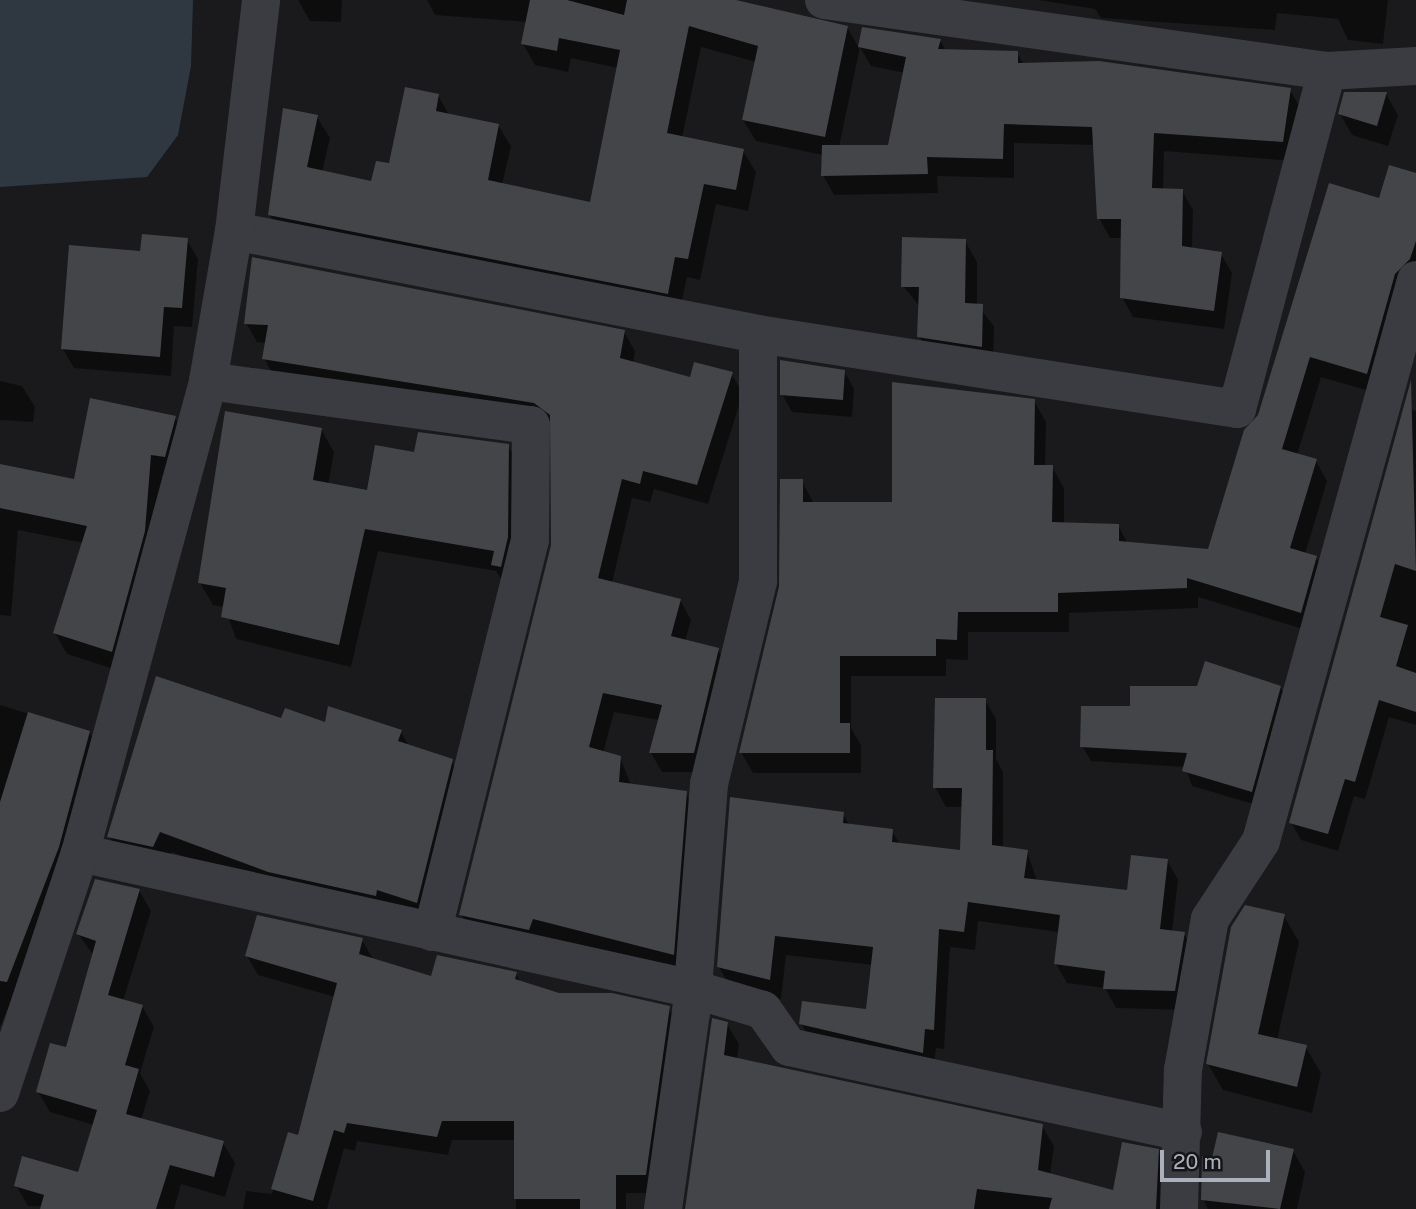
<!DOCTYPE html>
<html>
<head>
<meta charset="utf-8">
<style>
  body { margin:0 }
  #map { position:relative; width:1416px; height:1209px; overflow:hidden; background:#1a1a1c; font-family:"Public Sans",sans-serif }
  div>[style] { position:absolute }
  .water>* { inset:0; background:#2f3841 }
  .shadow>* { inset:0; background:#0007 }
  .building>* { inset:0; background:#444549 }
  .minor>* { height:38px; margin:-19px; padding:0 19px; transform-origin:19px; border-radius:19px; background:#3b3b42 }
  span { translate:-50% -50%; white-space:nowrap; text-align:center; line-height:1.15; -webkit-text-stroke:6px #151517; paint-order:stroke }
  .scale { position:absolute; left:1160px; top:1150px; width:110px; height:32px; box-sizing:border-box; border:4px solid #acb0bc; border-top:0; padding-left:9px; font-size:21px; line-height:24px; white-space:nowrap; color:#acb0bc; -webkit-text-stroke:5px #151517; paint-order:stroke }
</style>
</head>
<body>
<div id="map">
  <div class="water">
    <i style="clip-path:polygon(0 0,193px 0,191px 66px,178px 135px,147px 177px,0 187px)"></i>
  </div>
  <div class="shadow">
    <i style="clip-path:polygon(298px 0,342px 0,341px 22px,310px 21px)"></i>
    <i style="clip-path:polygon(evenodd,427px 0,734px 0,847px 27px,859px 48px,863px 29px,940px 40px,946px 51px,1017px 53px,1024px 65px,1290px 90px,1301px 109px,1293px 161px,1164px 151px,1163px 190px,1182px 191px,1193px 210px,1192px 250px,1221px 254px,1232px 273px,1224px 329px,1133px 317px,1122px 297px,1123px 238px,1110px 238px,1099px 218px,1095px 145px,1014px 143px,1014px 178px,937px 176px,938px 193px,834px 195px,823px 175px,823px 155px,756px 141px,743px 120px,756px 62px,701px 47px,682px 138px,743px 151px,756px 172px,748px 211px,716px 204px,700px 280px,687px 277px,679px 314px,283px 236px,270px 215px,317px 117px,330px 138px,322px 172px,373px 183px,438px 95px,449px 115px,498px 125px,511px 146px,502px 185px,592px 204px,618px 68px,571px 58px,568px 72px,535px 65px,523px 44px,528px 22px,435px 15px,427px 0,860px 47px,871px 66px,905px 73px,890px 147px,839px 147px,860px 47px)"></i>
    <i style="clip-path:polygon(1388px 0,1383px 44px,1348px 40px,1338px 19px,1277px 13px,1275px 30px,1101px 18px,1095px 9px,1038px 0)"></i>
    <i style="clip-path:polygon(1386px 94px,1398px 115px,1388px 146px,1352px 135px,1340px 114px)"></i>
    <i style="clip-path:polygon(1416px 175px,1416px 286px,1379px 394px,1321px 377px,1297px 455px,1316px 461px,1327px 481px,1305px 554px,1316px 557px,1328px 578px,1313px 632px,1198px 597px,1198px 608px,1069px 613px,1069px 632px,968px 632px,968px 660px,946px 659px,946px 676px,851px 676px,851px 728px,861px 745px,861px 773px,753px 773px,741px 752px,802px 481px,814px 504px,893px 504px,1034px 401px,1046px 422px,1045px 467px,1052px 467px,1064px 488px,1064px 524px,1118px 525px,1128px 544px,1210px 551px,1260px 416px,1380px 200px)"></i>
    <i style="clip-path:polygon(187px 240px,198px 259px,192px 327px,174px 326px,171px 376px,74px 368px,63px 349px,142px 253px)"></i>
    <i style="clip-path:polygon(965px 241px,977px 262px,977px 305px,994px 326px,993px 367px,931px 358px,919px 336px,920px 307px,903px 286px)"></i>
    <i style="clip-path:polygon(246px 323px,624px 332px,635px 351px,633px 364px,691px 379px,731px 374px,743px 393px,708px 504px,654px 489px,650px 502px,632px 498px,612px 583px,680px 600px,691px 620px,685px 641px,718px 650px,729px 669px,704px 772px,662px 772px,651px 753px,659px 720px,614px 712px,603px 753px,620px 757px,631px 785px,685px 792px,697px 812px,684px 974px,472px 934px,461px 914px,553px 545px,552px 427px,275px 378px,264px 358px,266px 343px,257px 342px)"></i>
    <i style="clip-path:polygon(844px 371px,854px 389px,852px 417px,792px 412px,782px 394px)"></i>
    <i style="clip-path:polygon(0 381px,22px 386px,35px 407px,33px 422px,0 420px)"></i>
    <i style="clip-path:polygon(1405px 408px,1416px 411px,1416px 725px,1389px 717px,1365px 799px,1354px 796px,1338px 851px,1301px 840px,1291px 822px)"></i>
    <i style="clip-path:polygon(175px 418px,187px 439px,176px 478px,162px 475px,156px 553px,123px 672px,67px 654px,55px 633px,84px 543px,18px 530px,11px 616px,0 615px,0 470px,76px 481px)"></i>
    <i style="clip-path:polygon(321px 429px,334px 452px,328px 485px,368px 492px,415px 454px,508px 446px,521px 468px,506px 587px,496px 571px,378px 551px,351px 667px,236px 639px,225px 607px,213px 605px,200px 583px)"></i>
    <i style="clip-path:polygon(1280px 687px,1289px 702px,1260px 806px,1192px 786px,1185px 767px,1091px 761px,1082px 746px,1132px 708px)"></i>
    <i style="clip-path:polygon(985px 700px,996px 719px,996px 759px,1003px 772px,1003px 848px,1027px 851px,1037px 881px,1129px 892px,1167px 860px,1178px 880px,1172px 932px,1184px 934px,1196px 953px,1185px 1010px,1116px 1008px,1105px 988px,1067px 983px,1056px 964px,1059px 932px,978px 921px,975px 950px,950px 947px,944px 1049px,936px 1048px,933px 1072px,812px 1043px,801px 1023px,867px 1011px,873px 965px,786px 955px,781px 999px,730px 986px,718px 966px,843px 814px,850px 826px,892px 831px,900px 844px,962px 852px,963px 807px,946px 807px,935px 787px)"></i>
    <i style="clip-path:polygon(0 705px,89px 732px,101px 753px,38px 939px,0 1027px)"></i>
    <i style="clip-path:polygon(283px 720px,401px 732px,409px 746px,451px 761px,464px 782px,428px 924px,282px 893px,172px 852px,165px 867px,121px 857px,109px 836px)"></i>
    <i style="clip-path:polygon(139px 890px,151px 911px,123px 1001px,142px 1006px,154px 1027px,140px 1073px,150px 1091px,141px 1120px,223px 1143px,235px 1163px,225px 1197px,181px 1184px,174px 1209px,28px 1206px,16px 1185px,80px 1174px,94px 1125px,50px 1112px,38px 1092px,68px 1049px,94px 956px,78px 934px)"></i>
    <i style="clip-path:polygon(1284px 916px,1299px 942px,1277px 1040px,1305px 1046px,1321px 1073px,1312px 1113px,1223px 1090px,1208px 1064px)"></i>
    <i style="clip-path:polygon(362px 940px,373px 959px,432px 978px,516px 974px,521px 983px,558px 994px,668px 1008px,679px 1027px,656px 1193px,626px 1193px,626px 1209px,516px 1209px,516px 1140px,452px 1140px,448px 1155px,357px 1141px,355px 1151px,344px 1148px,327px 1209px,243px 1209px,246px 1191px,272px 1194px,289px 1134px,299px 1137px,335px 997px,258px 975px,247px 956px)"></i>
    <i style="clip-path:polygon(727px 1024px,739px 1044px,737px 1059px,1042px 1126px,1054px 1146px,1050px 1175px,1115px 1192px,1158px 1151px,1169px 1171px,1165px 1209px,687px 1209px)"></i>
    <i style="clip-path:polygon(1293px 1151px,1305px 1172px,1297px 1209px,1208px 1209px,1203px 1199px,1213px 1160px)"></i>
  </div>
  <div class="building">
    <i style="clip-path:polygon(530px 0,567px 0,624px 15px,627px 0,736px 0,848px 26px,825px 137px,742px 120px,758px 46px,689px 26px,667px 133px,744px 149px,736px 190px,704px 184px,688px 259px,675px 257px,668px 294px,268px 215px,283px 108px,318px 115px,307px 167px,371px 181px,376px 161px,389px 163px,405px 87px,439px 94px,436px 111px,499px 124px,488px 180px,590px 202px,620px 50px,559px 38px,557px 51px,521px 44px)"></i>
    <i style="clip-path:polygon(862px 27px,941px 39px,938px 49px,1018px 51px,1018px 63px,1099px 61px,1291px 88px,1283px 142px,1154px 133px,1152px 188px,1183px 189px,1182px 246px,1222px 252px,1214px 311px,1120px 298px,1121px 219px,1097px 219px,1092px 127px,1004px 124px,1003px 159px,927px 157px,928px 174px,821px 176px,822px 145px,888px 145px,906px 57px,858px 47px)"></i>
    <i style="clip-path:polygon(1344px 92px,1387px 92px,1377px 126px,1338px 114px)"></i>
    <i style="clip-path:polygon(1389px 165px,1416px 173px,1416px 241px,1410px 259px,1395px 274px,1367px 374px,1310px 357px,1282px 449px,1317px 459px,1290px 548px,1317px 556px,1301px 613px,1187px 578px,1187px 588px,1058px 593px,1058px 612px,958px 612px,957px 640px,936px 639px,936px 656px,840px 656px,840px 723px,850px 723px,850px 753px,739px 753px,779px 586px,780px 479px,803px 479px,803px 502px,892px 502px,892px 382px,1035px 399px,1034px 465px,1053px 465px,1052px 522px,1119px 524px,1119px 541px,1208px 549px,1244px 430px,1258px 415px,1329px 183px,1379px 198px)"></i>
    <i style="clip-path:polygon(142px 234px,188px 238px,182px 308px,164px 307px,160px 357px,61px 349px,69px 245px,140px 251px)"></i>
    <i style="clip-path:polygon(902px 237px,966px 239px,965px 303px,983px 304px,982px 347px,917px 337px,919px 287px,901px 287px)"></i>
    <i style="clip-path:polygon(252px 257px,625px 330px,620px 358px,690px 377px,694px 362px,733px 372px,697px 485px,643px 471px,640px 484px,622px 479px,598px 578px,681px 599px,671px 636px,719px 648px,694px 753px,649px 753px,662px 705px,603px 693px,589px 747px,621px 756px,619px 782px,687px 791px,674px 955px,533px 919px,529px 930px,459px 915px,551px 545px,550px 415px,534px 403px,262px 359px,268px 325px,244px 324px)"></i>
    <i style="clip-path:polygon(780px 360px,845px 370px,843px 400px,780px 395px)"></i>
    <i style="clip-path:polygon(1411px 380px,1416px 571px,1395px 564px,1380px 617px,1408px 625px,1396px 666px,1416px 673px,1416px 712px,1379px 700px,1355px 782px,1345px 779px,1328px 834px,1289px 823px)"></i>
    <i style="clip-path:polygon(90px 398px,176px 416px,165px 457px,151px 455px,145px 531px,112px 652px,53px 633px,87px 526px,0 508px,0 464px,74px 479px)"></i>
    <i style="clip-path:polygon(225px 411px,322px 428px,313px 480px,367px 490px,375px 445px,414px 452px,418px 432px,509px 444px,508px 537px,501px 567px,491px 565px,494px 551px,365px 529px,339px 645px,221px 617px,226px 588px,198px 583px)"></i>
    <i style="clip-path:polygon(1205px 661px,1281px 686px,1252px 792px,1182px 771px,1187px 753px,1080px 747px,1081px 706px,1130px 706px,1130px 686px,1197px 686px)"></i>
    <i style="clip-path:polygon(156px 676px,281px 718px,285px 708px,325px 722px,328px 706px,402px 730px,398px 741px,453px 759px,417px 903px,377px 890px,376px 896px,268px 872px,160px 832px,153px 847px,107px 837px)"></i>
    <i style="clip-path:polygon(935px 698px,986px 698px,986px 750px,993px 750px,992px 845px,1028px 850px,1024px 878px,1127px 890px,1131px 855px,1168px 859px,1160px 929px,1185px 932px,1175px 991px,1103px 989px,1105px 971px,1054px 964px,1060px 915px,968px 902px,964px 932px,939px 929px,934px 1030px,925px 1029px,923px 1053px,799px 1024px,802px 1001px,866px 1009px,873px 947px,775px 936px,770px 980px,717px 967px,730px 797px,844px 812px,843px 823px,893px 829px,892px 842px,960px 850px,962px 788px,933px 788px)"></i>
    <i style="clip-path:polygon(28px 712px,90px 731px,59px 847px,7px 982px,0 981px,0 802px)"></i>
    <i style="clip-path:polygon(95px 879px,140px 889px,108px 995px,143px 1005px,125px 1065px,139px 1069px,126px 1114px,224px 1141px,214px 1177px,170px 1165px,156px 1209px,40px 1209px,44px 1195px,14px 1186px,22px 1156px,78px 1172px,97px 1110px,36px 1092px,50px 1043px,66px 1047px,96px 941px,76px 934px)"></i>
    <i style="clip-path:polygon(1245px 905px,1285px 914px,1258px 1034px,1307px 1045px,1297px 1087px,1206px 1064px,1231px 927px)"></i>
    <i style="clip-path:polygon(257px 915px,363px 938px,359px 954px,431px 976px,437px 955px,517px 972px,515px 979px,559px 993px,612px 993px,670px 1006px,646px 1175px,616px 1175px,616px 1209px,580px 1209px,580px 1199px,514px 1199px,514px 1121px,442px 1121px,437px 1137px,347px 1123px,344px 1133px,334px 1130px,313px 1201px,271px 1189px,288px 1132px,298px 1135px,337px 983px,245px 956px)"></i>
    <i style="clip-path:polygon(712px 1018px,728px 1022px,724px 1055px,1043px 1124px,1038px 1170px,1113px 1190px,1122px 1142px,1159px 1149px,1156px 1209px,1049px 1209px,1052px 1198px,977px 1189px,974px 1209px,685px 1209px)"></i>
    <i style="clip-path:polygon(1218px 1132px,1294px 1149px,1280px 1209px,1201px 1200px,1202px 1156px,1212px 1158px)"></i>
  </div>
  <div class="minor">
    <i style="left:824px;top:0;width:508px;rotate:8.03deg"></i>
    <i style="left:1327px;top:71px;width:89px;rotate:-3.2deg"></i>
    <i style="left:234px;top:231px;width:534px;rotate:11.12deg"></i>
    <i style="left:208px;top:381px;width:326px;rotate:7.8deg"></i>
    <i style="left:531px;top:425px;width:115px;rotate:90.5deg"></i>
    <i style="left:530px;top:540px;width:404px;rotate:104deg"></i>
    <i style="left:80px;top:853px;width:628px;rotate:12.51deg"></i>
    <i style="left:693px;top:989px;width:73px;rotate:16.7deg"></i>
    <i style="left:763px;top:1010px;width:45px;rotate:54.9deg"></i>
    <i style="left:789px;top:1047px;width:403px;rotate:12.2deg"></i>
    <i style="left:0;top:1093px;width:253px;rotate:-71.6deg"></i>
    <i style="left:80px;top:853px;width:489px;rotate:-74.8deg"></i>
    <i style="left:208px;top:381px;width:152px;rotate:-80.2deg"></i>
    <i style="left:234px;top:231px;width:233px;rotate:-83.3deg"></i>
    <i style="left:663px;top:1209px;width:198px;rotate:-81.9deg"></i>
    <i style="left:691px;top:1013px;width:230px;rotate:-85.5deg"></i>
    <i style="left:709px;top:784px;width:209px;rotate:-76.4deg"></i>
    <i style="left:758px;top:581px;width:247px;rotate:-90deg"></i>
    <i style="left:758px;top:334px;width:485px;rotate:8.9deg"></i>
    <i style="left:1237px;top:409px;width:350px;rotate:-75.1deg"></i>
    <i style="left:1179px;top:1209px;width:139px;rotate:-88.4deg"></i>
    <i style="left:1183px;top:1070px;width:153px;rotate:-79.9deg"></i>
    <i style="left:1210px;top:919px;width:93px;rotate:-56.8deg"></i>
    <i style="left:1261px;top:841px;width:582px;rotate:-74.55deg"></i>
  </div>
  <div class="scale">20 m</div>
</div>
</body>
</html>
